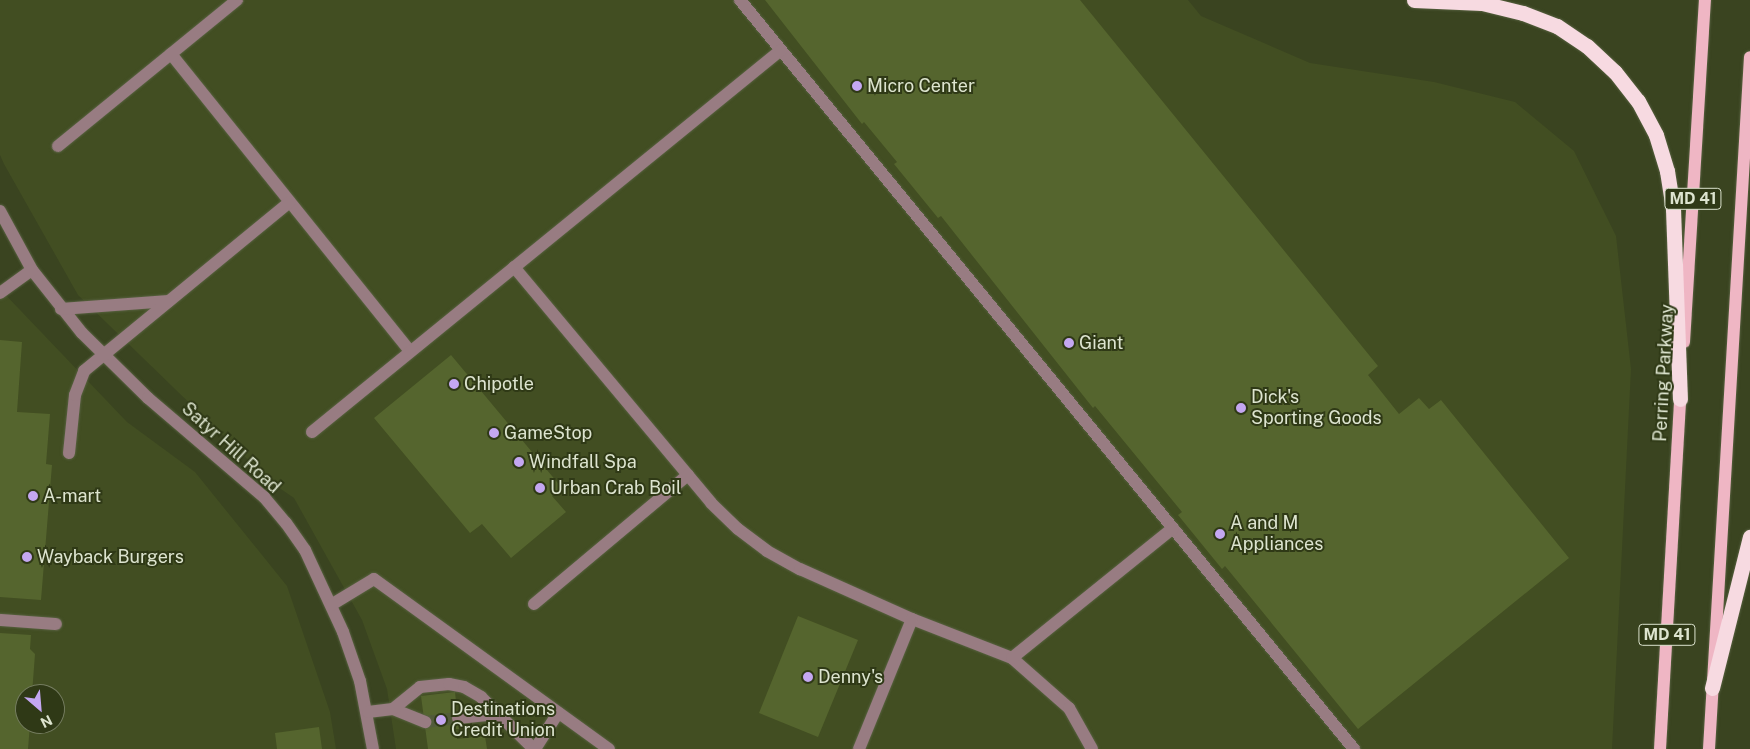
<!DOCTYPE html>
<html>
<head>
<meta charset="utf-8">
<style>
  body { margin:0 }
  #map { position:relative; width:1750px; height:749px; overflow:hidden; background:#3a4420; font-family:"Public Sans",sans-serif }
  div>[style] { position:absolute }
  .built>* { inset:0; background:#424e22 }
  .building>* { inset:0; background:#55652e }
  .minor-tunnel>* { height:12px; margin-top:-6px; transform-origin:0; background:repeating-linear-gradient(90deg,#525c3a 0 12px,transparent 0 18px) }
  .roads { filter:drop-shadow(0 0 1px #576140) drop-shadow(0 0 1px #576140) }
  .minor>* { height:12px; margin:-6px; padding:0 6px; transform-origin:6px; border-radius:6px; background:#987c82 }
  .major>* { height:12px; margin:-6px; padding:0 6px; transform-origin:6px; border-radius:6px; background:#efb6c4 }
  .highway>* { height:15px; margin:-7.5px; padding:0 7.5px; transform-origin:7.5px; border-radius:7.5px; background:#f7dae1 }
  .dots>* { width:14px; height:14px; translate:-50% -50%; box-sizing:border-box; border:2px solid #2f3916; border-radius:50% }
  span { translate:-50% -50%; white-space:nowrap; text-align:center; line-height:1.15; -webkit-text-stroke:4px #2f3916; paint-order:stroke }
  .shield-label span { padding:1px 4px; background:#2f3916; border:1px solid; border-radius:4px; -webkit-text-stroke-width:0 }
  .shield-label { font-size:16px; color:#dde4cf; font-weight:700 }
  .poi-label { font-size:18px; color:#dde4cf }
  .left { translate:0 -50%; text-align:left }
  .street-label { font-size:18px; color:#dde4cf }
  .north { position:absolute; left:15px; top:684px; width:50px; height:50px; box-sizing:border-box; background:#2f3916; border:1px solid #757d60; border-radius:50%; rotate:153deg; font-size:14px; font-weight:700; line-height:20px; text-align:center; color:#dde4cf }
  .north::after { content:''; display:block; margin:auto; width:18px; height:22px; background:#c4a7f1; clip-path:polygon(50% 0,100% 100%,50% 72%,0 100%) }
</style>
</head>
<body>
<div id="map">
  <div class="built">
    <i style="clip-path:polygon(0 0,1188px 0,1201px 16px,1310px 63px,1434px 82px,1515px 102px,1574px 151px,1616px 236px,1631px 369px,1612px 749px,396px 749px,387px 689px,362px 620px,294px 498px,272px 483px,78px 295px,4px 164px,0 155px)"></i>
    <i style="clip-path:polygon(evenodd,0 289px,127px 422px,195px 472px,287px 586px,330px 712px,336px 749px,0 749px,0 289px,25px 694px,55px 694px,55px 724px,25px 724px,25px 694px)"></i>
  </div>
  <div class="building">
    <i style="clip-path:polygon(765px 0,1080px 0,1378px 366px,1368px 375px,1399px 414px,1419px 398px,1429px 409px,1441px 400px,1569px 558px,1358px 729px,1225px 566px,1222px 569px,1178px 515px,1182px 512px,1095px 406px,1093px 408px,941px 216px,938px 218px,894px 164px,897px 162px,864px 122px,862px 124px)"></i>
    <i style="clip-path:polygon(0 340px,22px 342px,17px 412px,50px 414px,46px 464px,52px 465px,41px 600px,0 597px)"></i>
    <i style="clip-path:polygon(451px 355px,562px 488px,552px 496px,566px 512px,511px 558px,482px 524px,470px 533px,374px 418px)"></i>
    <i style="clip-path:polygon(798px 616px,858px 640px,818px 737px,759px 713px)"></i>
    <i style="clip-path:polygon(0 633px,31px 635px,30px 649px,35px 654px,32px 694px,25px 694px,25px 724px,30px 724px,28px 749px,0 749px)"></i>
    <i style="clip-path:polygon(455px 692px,459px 729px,456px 729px,457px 739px,485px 736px,487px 749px,428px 749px,421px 696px)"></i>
    <i style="clip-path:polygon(319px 727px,322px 749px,277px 749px,275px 733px)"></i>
  </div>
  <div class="minor-tunnel">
    <i style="left:425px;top:722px;width:33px;rotate:-7deg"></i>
  </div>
  <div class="roads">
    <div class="minor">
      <i style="left:740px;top:0;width:969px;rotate:50.66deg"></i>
      <i style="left:171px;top:54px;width:381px;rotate:51.2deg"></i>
      <i style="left:58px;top:146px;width:231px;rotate:-39.2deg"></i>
      <i style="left:0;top:211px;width:67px;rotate:61.5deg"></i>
      <i style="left:32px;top:270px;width:80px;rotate:51.6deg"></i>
      <i style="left:82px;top:333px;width:93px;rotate:44.6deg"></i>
      <i style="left:148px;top:398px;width:153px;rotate:40.5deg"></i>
      <i style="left:264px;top:497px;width:34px;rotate:50deg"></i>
      <i style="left:286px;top:523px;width:33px;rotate:55deg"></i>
      <i style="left:305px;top:550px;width:90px;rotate:65.1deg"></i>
      <i style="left:343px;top:632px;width:52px;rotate:70.9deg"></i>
      <i style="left:360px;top:681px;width:69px;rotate:79.2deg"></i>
      <i style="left:514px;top:267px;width:307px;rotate:50.1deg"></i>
      <i style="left:711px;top:503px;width:37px;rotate:44deg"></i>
      <i style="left:738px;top:529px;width:36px;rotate:37deg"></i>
      <i style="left:767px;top:551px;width:38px;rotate:29deg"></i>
      <i style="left:800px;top:569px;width:123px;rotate:24.1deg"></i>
      <i style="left:912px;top:619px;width:107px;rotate:21.3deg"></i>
      <i style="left:1012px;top:658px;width:76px;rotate:41.3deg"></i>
      <i style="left:1069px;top:708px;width:47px;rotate:60.7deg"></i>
      <i style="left:0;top:293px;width:39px;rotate:-36deg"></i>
      <i style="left:61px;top:309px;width:108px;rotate:-4.2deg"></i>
      <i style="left:312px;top:432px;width:605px;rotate:-39.16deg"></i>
      <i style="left:69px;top:453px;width:58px;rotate:-84.1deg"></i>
      <i style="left:75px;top:395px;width:26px;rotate:-69deg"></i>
      <i style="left:84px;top:371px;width:266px;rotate:-39.4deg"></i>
      <i style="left:534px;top:604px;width:201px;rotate:-40deg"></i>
      <i style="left:331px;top:605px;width:50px;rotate:-31.2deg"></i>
      <i style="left:374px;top:579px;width:290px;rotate:35.9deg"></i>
      <i style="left:0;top:620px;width:56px;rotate:4.1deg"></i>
      <i style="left:1012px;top:658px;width:207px;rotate:-38.9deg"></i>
      <i style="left:393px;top:709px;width:35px;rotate:22deg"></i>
      <i style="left:368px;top:712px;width:25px;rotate:-7deg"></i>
      <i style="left:393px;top:709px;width:35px;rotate:-39deg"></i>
      <i style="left:420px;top:687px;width:29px;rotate:-6deg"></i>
      <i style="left:449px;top:684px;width:15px;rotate:11deg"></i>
      <i style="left:464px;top:687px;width:20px;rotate:30deg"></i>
      <i style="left:481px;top:697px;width:74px;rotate:44.5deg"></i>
      <i style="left:458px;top:718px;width:39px;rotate:-6deg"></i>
      <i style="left:535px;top:749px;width:43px;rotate:-57.4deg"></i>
      <i style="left:859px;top:749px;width:140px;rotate:-67.8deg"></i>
    </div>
    <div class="major">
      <i style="left:1684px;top:342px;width:343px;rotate:-86.5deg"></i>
      <i style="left:1660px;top:749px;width:361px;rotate:-86.7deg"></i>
      <i style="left:1709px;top:749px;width:693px;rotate:-86.61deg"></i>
    </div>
    <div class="highway">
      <i style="left:1414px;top:0;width:68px;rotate:2.5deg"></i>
      <i style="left:1482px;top:3px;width:42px;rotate:13.7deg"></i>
      <i style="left:1523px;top:13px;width:36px;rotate:21deg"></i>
      <i style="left:1557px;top:26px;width:36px;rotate:34deg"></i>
      <i style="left:1587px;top:46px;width:38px;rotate:43deg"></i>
      <i style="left:1615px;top:72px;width:37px;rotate:52deg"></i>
      <i style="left:1638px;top:101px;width:38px;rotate:62deg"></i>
      <i style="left:1656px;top:135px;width:38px;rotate:73deg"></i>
      <i style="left:1667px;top:171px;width:38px;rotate:81deg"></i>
      <i style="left:1673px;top:209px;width:190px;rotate:87.9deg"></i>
      <i style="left:1712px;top:688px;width:156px;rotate:-75.9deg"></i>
    </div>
  </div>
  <div class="dots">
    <i style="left:857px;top:86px;background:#c4a7f1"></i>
    <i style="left:1069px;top:343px;background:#c4a7f1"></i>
    <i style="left:454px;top:384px;background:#c4a7f1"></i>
    <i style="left:1241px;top:408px;background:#c4a7f1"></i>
    <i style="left:494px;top:433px;background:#c4a7f1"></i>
    <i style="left:519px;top:462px;background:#c4a7f1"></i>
    <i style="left:540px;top:488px;background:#c4a7f1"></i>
    <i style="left:33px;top:496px;background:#c4a7f1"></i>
    <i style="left:1220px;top:534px;background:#c4a7f1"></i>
    <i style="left:27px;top:557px;background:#c4a7f1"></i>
    <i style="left:808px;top:677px;background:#c4a7f1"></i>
    <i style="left:441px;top:720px;background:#c4a7f1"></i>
  </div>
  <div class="shield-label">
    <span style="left:1693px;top:199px">MD 41</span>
    <span style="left:1667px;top:635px">MD 41</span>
  </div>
  <div class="poi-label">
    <span class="left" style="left:867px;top:86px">Micro Center</span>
    <span class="left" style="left:1079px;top:343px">Giant</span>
    <span class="left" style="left:464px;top:384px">Chipotle</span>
    <span class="left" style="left:1251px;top:408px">Dick's<br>Sporting Goods</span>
    <span class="left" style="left:504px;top:433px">GameStop</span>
    <span class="left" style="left:529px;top:462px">Windfall Spa</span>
    <span class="left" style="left:550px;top:488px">Urban Crab Boil</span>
    <span class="left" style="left:43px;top:496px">A-mart</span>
    <span class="left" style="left:1230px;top:534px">A and M<br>Appliances</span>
    <span class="left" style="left:37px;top:557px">Wayback Burgers</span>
    <span class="left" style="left:818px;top:677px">Denny's</span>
    <span class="left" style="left:451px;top:720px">Destinations<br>Credit Union</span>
  </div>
  <div class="street-label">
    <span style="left:1664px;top:373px;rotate:-87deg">Perring Parkway</span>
    <span style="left:231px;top:448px;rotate:42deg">Satyr Hill Road</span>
  </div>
  <div class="north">N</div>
</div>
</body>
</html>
